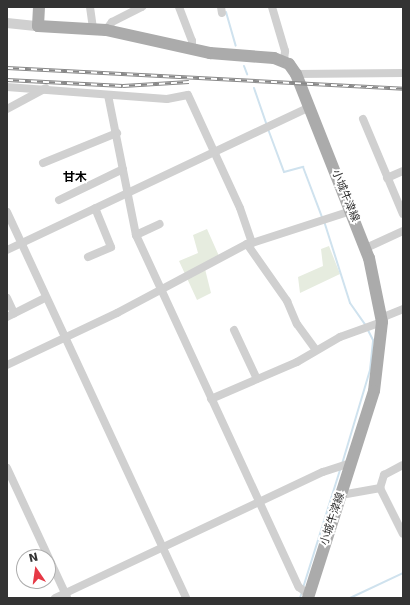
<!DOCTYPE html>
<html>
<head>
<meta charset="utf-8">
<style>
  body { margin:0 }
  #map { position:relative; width:410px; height:605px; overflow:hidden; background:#fff; font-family:"DejaVu Sans","Noto Sans JP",sans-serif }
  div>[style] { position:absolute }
  .green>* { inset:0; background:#e6ecdf }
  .stream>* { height:2px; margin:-1px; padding:0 1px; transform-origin:1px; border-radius:1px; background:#cfe2ee }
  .minor>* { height:8px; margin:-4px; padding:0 4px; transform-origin:4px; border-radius:4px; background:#d0d0d0 }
  .tertiary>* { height:10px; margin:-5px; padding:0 5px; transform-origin:5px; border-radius:5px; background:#d0d0d0 }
  .primary>* { height:12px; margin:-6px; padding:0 6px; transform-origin:6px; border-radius:6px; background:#ababab }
  .rail>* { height:3.5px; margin-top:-1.75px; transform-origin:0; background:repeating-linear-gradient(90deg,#fff 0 6px,#888 0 12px); box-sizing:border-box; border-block:1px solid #888 }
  span { translate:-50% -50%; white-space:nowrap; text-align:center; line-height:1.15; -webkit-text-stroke:4px #fff; paint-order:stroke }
  .street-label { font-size:11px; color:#333 }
  .neighbourhood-label { font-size:12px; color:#000; font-weight:700 }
  .frame { position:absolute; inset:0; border:8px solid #333; pointer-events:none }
  .north { position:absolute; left:16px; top:549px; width:40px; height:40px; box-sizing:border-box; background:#fff; border:1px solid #adadad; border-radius:50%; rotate:347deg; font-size:11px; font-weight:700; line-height:16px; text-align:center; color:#333 }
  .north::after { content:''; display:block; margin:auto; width:14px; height:18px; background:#e63946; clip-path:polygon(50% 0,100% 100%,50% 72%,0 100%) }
</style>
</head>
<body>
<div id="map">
  <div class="green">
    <i style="clip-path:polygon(207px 229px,219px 256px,204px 265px,211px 293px,197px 300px,179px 261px,198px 253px,193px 235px)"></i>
    <i style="clip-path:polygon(329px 246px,340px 274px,300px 293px,298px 277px,323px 266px,321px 249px)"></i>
  </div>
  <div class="stream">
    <i style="left:226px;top:12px;width:35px;rotate:74deg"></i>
    <i style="left:244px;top:66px;width:9px;rotate:69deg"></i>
    <i style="left:254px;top:88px;width:39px;rotate:71deg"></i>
    <i style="left:268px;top:129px;width:46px;rotate:69.6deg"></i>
    <i style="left:284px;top:172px;width:20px;rotate:-15deg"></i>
    <i style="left:303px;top:167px;width:53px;rotate:69.2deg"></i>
    <i style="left:324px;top:221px;width:86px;rotate:72.4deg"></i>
    <i style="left:350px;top:303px;width:28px;rotate:55deg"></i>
    <i style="left:342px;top:464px;width:98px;rotate:-73.4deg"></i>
    <i style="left:370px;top:370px;width:30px;rotate:-84deg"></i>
    <i style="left:373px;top:340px;width:11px;rotate:-117deg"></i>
    <i style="left:303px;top:588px;width:124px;rotate:-72.6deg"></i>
    <i style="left:300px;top:598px;width:6px;rotate:-72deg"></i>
    <i style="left:350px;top:598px;width:59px;rotate:-25.3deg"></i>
  </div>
  <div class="minor">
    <i style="left:90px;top:7px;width:22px;rotate:82deg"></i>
    <i style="left:179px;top:7px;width:36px;rotate:69deg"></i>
    <i style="left:192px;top:41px;width:8px;rotate:90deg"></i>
    <i style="left:221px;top:7px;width:6px;rotate:81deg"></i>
    <i style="left:272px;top:7px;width:46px;rotate:73.5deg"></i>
    <i style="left:285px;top:51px;width:9px;rotate:96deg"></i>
    <i style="left:106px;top:30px;width:10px;rotate:-53deg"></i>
    <i style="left:112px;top:22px;width:34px;rotate:-27deg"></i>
    <i style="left:296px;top:74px;width:107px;rotate:-0.5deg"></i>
    <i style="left:7px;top:87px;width:160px;rotate:4.3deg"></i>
    <i style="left:167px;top:99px;width:21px;rotate:-11deg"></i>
    <i style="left:188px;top:95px;width:124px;rotate:65.3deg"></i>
    <i style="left:240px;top:208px;width:37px;rotate:71deg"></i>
    <i style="left:252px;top:243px;width:5px;rotate:169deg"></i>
    <i style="left:247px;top:244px;width:70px;rotate:54.9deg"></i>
    <i style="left:287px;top:301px;width:25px;rotate:67deg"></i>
    <i style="left:297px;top:324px;width:32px;rotate:54deg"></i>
    <i style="left:108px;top:95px;width:143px;rotate:78.7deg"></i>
    <i style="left:136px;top:235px;width:388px;rotate:65.2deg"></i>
    <i style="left:299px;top:587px;width:13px;rotate:39deg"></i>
    <i style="left:7px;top:109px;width:44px;rotate:-28.3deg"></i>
    <i style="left:363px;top:119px;width:103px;rotate:67.2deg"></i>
    <i style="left:43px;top:163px;width:80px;rotate:-22.1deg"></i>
    <i style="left:387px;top:178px;width:17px;rotate:-24deg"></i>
    <i style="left:59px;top:200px;width:71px;rotate:-25.8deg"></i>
    <i style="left:7px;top:212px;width:425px;rotate:65.1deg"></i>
    <i style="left:136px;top:235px;width:26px;rotate:-25deg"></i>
    <i style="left:252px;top:243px;width:104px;rotate:-17.9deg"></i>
    <i style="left:366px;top:248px;width:41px;rotate:-24.7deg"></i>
    <i style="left:7px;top:250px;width:334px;rotate:-25.3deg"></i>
    <i style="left:88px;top:257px;width:25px;rotate:-23deg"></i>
    <i style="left:111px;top:247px;width:42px;rotate:-112.3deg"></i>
    <i style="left:7px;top:298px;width:17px;rotate:65deg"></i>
    <i style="left:7px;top:317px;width:42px;rotate:-26.6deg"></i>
    <i style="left:381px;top:318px;width:24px;rotate:-22deg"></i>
    <i style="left:234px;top:330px;width:54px;rotate:64.9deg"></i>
    <i style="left:7px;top:365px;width:122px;rotate:-25.3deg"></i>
    <i style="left:117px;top:313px;width:147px;rotate:-28deg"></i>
    <i style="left:211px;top:399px;width:94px;rotate:-23.3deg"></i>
    <i style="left:297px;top:362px;width:50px;rotate:-30.2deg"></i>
    <i style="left:340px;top:337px;width:45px;rotate:-19.7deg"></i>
    <i style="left:7px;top:468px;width:142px;rotate:65.1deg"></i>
    <i style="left:380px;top:488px;width:14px;rotate:-73deg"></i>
    <i style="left:384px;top:475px;width:21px;rotate:-28deg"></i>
    <i style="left:341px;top:495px;width:40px;rotate:-10deg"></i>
    <i style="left:380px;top:488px;width:51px;rotate:63.4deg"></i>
    <i style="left:55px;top:598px;width:296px;rotate:-25.2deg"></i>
    <i style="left:323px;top:472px;width:29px;rotate:-18deg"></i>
  </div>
  <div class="tertiary">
    <i style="left:7px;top:23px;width:31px;rotate:6deg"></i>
  </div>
  <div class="primary">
    <i style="left:39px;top:7px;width:19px;rotate:93deg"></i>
    <i style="left:38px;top:26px;width:68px;rotate:3.4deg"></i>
    <i style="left:106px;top:30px;width:107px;rotate:12.5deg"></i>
    <i style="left:210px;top:53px;width:64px;rotate:4.5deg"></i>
    <i style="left:274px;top:58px;width:16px;rotate:22deg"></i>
    <i style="left:289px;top:64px;width:12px;rotate:55deg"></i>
    <i style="left:296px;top:74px;width:198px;rotate:68.4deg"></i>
    <i style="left:369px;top:258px;width:65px;rotate:78.5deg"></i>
    <i style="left:382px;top:322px;width:69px;rotate:96.6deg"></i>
    <i style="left:374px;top:391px;width:217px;rotate:107.7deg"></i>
  </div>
  <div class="rail">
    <i style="left:7px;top:68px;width:397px;rotate:3deg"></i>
    <i style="left:7px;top:80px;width:116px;rotate:3deg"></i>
    <i style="left:123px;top:86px;width:66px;rotate:-3.5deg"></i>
  </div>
  <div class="street-label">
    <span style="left:345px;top:196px;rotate:68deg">小城牛津線</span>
    <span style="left:333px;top:519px;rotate:-72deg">小城牛津線</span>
  </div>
  <div class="neighbourhood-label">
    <span style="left:75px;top:178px">甘木</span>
  </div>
  <div class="frame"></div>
  <div class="north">N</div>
</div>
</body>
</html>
